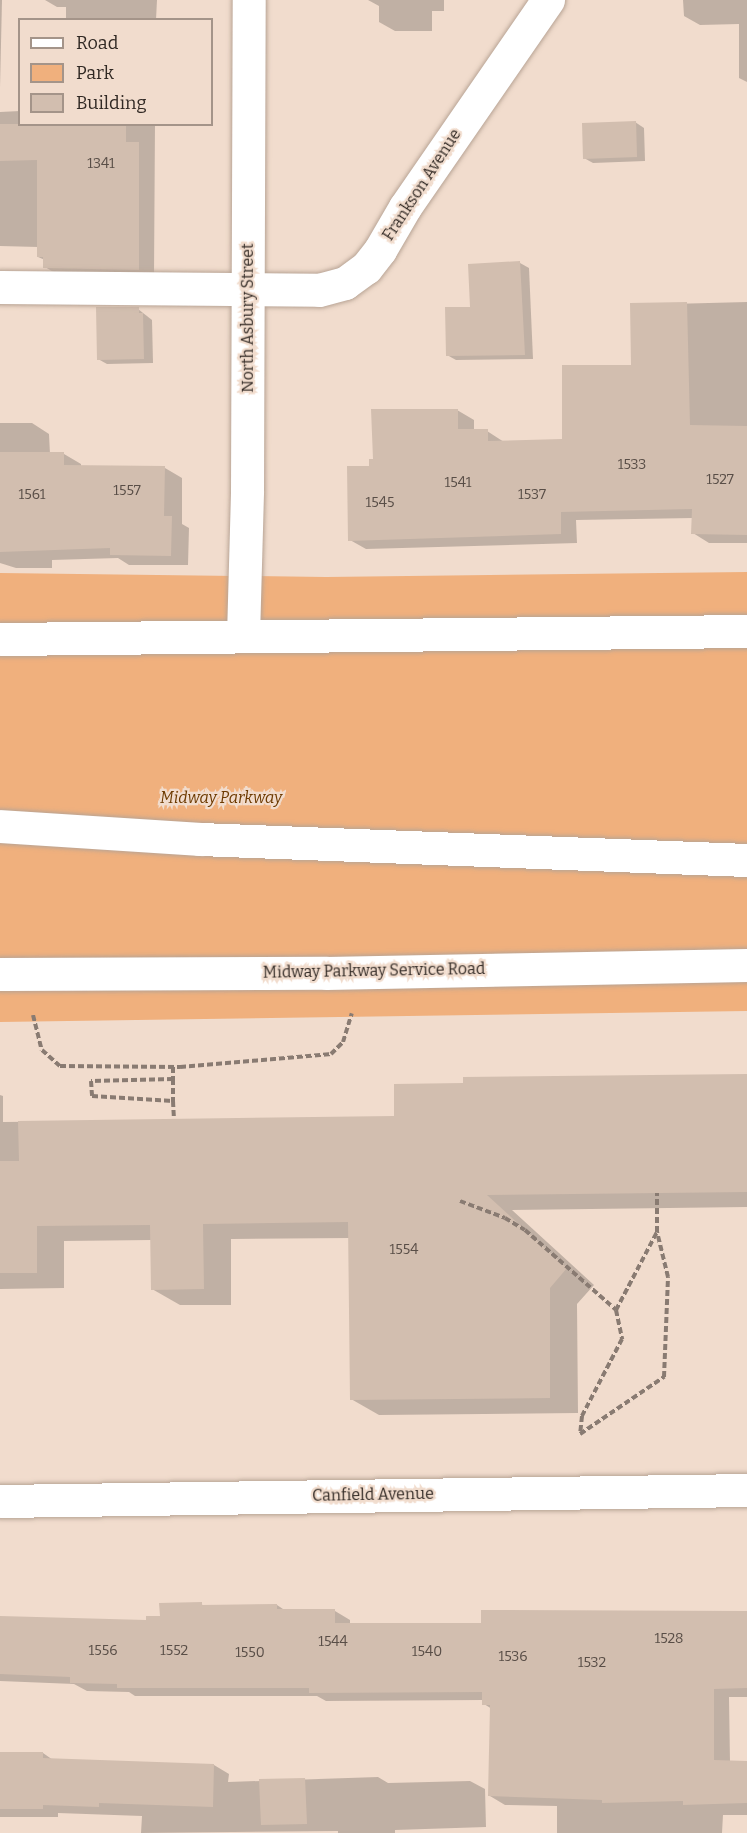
<!DOCTYPE html>
<html>
<head>
<meta charset="utf-8">
<style>
  body { margin:0 }
  #map { position:relative; width:747px; height:1833px; overflow:hidden; background:#f1dccd; font-family:Bitter,serif }
  div>[style] { position:absolute }
  .green>* { inset:0; background:#f0b07d }
  .shadow>* { inset:0; background:#0003 }
  .building>* { inset:0; background:#d2beaf }
  .path>* { height:4px; margin-top:-2px; transform-origin:0; background:repeating-linear-gradient(90deg,#897b72 0 6px,transparent 0 9px) }
  .roads { filter:drop-shadow(0 0 2px #b8a495) drop-shadow(0 0 2px #b8a495) }
  .minor>* { height:33px; margin:-16.5px; padding:0 16.5px; transform-origin:16.5px; border-radius:16.5px; background:#fff }
  span { translate:-50% -50%; white-space:nowrap; text-align:center; line-height:1.15; -webkit-text-stroke:4.5px #f1dccd; paint-order:stroke }
  .number-label { font-size:14px; color:#594e47 }
  .number-label span { -webkit-text-stroke-width:0 }
  .street-label { font-size:16px; color:#312924 }
  .park-label { font-size:16px; color:#6d3a01; font-style:italic }
  .legend { position:absolute; left:18px; top:18px; width:195px; height:108px; box-sizing:border-box; background:#f1dccd; border:2px solid #a49489; margin:0; padding:8px 10px; list-style:none; font-size:18px; color:#312924 }
  .legend li { display:flex; align-items:center; gap:12px; height:30px }
  .legend b { width:30px; border:2px solid #a49489 }
</style>
</head>
<body>
<div id="map">
  <div class="green">
    <i style="clip-path:polygon(747px 572px,747px 1011px,0 1022px,0 573px,326px 577px)"></i>
  </div>
  <div class="shadow">
    <i style="clip-path:polygon(0 0,2px 0,0 88px)"></i>
    <i style="clip-path:polygon(45px 0,157px 0,156px 20px,66px 20px,66px 7px,57px 7px)"></i>
    <i style="clip-path:polygon(368px 0,444px 0,444px 11px,432px 11px,432px 31px,395px 31px,379px 22px,379px 6px)"></i>
    <i style="clip-path:polygon(683px 0,747px 0,747px 82px,739px 78px,739px 24px,700px 25px,684px 16px)"></i>
    <i style="clip-path:polygon(20px 111px,20px 124px,155px 124px,154px 277px,60px 276px,45px 267px,45px 260px,38px 257px,38px 247px,0 246px,0 112px)"></i>
    <i style="clip-path:polygon(635px 122px,644px 128px,645px 161px,593px 163px,584px 158px)"></i>
    <i style="clip-path:polygon(747px 213px,747px 543px,709px 543px,693px 533px,693px 518px,576px 520px,577px 543px,366px 549px,350px 540px,370px 468px,375px 460px,457px 410px,474px 420px,474px 431px,487px 431px,504px 442px,563px 441px,633px 367px,632px 305px,747px 302px)"></i>
    <i style="clip-path:polygon(520px 263px,529px 268px,533px 359px,456px 360px,447px 355px,472px 308px)"></i>
    <i style="clip-path:polygon(138px 309px,152px 320px,153px 363px,107px 364px,98px 359px)"></i>
    <i style="clip-path:polygon(0 423px,32px 423px,49px 434px,50px 454px,64px 454px,81px 464px,81px 467px,165px 468px,182px 478px,182px 524px,189px 528px,188px 565px,129px 565px,118px 558px,52px 560px,52px 568px,16px 568px,0 563px)"></i>
    <i style="clip-path:polygon(747px 1075px,747px 1207px,512px 1210px,594px 1285px,577px 1304px,578px 1413px,379px 1415px,351px 1399px,350px 1238px,231px 1239px,231px 1305px,180px 1305px,152px 1289px,152px 1240px,64px 1241px,64px 1288px,0 1289px,0 1095px,3px 1096px,3px 1122px,396px 1118px)"></i>
    <i style="clip-path:polygon(201px 1604px,206px 1607px,277px 1605px,286px 1611px,335px 1611px,350px 1620px,350px 1625px,483px 1625px,747px 1611px,747px 1697px,729px 1697px,730px 1762px,747px 1763px,747px 1815px,723px 1815px,722px 1833px,557px 1833px,557px 1806px,505px 1805px,490px 1796px,492px 1709px,484px 1704px,484px 1700px,326px 1701px,317px 1696px,135px 1696px,129px 1692px,87px 1691px,74px 1684px,0 1681px,0 1617px,147px 1621px)"></i>
    <i style="clip-path:polygon(0 1753px,43px 1753px,53px 1760px,214px 1765px,229px 1774px,228px 1782px,378px 1777px,388px 1783px,470px 1781px,485px 1789px,486px 1827px,395px 1830px,395px 1833px,338px 1833px,338px 1831px,141px 1833px,142px 1816px,58px 1813px,58px 1817px,0 1817px)"></i>
  </div>
  <div class="building">
    <i style="clip-path:polygon(636px 121px,637px 157px,583px 159px,582px 123px)"></i>
    <i style="clip-path:polygon(0 124px,126px 124px,126px 142px,139px 142px,139px 270px,43px 268px,43px 257px,37px 257px,37px 160px,0 161px)"></i>
    <i style="clip-path:polygon(520px 261px,525px 355px,446px 356px,445px 307px,470px 307px,468px 264px)"></i>
    <i style="clip-path:polygon(687px 302px,690px 425px,747px 426px,747px 535px,691px 534px,692px 509px,561px 512px,561px 534px,348px 541px,347px 466px,369px 466px,369px 459px,373px 459px,371px 409px,458px 409px,458px 429px,488px 429px,488px 441px,562px 439px,562px 365px,631px 365px,630px 303px)"></i>
    <i style="clip-path:polygon(96px 307px,139px 307px,139px 313px,143px 313px,144px 359px,97px 360px)"></i>
    <i style="clip-path:polygon(0 452px,64px 452px,64px 465px,165px 466px,164px 516px,172px 516px,171px 556px,110px 555px,110px 548px,0 552px)"></i>
    <i style="clip-path:polygon(747px 1074px,747px 1192px,487px 1195px,567px 1268px,550px 1288px,550px 1398px,350px 1400px,348px 1222px,203px 1224px,204px 1289px,151px 1290px,150px 1225px,37px 1226px,37px 1273px,0 1273px,0 1161px,19px 1161px,18px 1121px,394px 1116px,394px 1084px,463px 1083px,463px 1077px)"></i>
    <i style="clip-path:polygon(202px 1602px,202px 1605px,277px 1604px,277px 1609px,335px 1609px,335px 1623px,481px 1623px,481px 1610px,747px 1611px,747px 1688px,714px 1689px,714px 1760px,747px 1761px,747px 1803px,683px 1805px,683px 1801px,602px 1803px,602px 1800px,488px 1796px,490px 1705px,482px 1705px,482px 1692px,309px 1693px,309px 1688px,117px 1688px,117px 1684px,70px 1683px,70px 1677px,0 1674px,0 1616px,146px 1620px,146px 1616px,160px 1616px,159px 1603px)"></i>
    <i style="clip-path:polygon(0 1752px,43px 1752px,43px 1758px,214px 1764px,213px 1807px,99px 1803px,99px 1807px,43px 1805px,43px 1809px,0 1809px)"></i>
    <i style="clip-path:polygon(305px 1778px,307px 1824px,261px 1825px,259px 1779px)"></i>
  </div>
  <div class="path">
    <i style="left:33px;top:1015px;width:36px;rotate:76deg"></i>
    <i style="left:42px;top:1050px;width:24px;rotate:42deg"></i>
    <i style="left:60px;top:1066px;width:120px;rotate:0.5deg"></i>
    <i style="left:180px;top:1067px;width:152px;rotate:-4.9deg"></i>
    <i style="left:331px;top:1054px;width:17px;rotate:-45deg"></i>
    <i style="left:343px;top:1042px;width:30px;rotate:-73deg"></i>
    <i style="left:173px;top:1067px;width:12px;rotate:90deg"></i>
    <i style="left:173px;top:1079px;width:82px;rotate:178.6deg"></i>
    <i style="left:91px;top:1081px;width:15px;rotate:86deg"></i>
    <i style="left:92px;top:1096px;width:81px;rotate:3.5deg"></i>
    <i style="left:173px;top:1101px;width:18px;rotate:87deg"></i>
    <i style="left:173px;top:1079px;width:22px;rotate:90deg"></i>
    <i style="left:460px;top:1201px;width:48px;rotate:20.7deg"></i>
    <i style="left:505px;top:1218px;width:23px;rotate:31deg"></i>
    <i style="left:525px;top:1230px;width:121px;rotate:41.3deg"></i>
    <i style="left:616px;top:1310px;width:30px;rotate:78deg"></i>
    <i style="left:622px;top:1339px;width:87px;rotate:117.5deg"></i>
    <i style="left:582px;top:1416px;width:18px;rotate:96deg"></i>
    <i style="left:616px;top:1310px;width:88px;rotate:-62.3deg"></i>
    <i style="left:657px;top:1232px;width:39px;rotate:-90deg"></i>
    <i style="left:580px;top:1434px;width:102px;rotate:-34.2deg"></i>
    <i style="left:664px;top:1377px;width:100px;rotate:-87.7deg"></i>
    <i style="left:668px;top:1277px;width:46px;rotate:-103.7deg"></i>
  </div>
  <div class="roads">
    <div class="minor">
      <i style="left:0;top:287px;width:319px;rotate:0.5deg"></i>
      <i style="left:319px;top:290px;width:27px;rotate:-15deg"></i>
      <i style="left:345px;top:283px;width:26px;rotate:-36deg"></i>
      <i style="left:366px;top:268px;width:23px;rotate:-52deg"></i>
      <i style="left:380px;top:250px;width:50px;rotate:-59.8deg"></i>
      <i style="left:405px;top:207px;width:252px;rotate:-55.4deg"></i>
      <i style="left:243px;top:636px;width:145px;rotate:-88.4deg"></i>
      <i style="left:247px;top:491px;width:491px;rotate:-89.8deg"></i>
      <i style="left:0;top:639px;width:747px;rotate:-0.61deg"></i>
      <i style="left:0;top:826px;width:200px;rotate:3.7deg"></i>
      <i style="left:200px;top:839px;width:547px;rotate:2.2deg"></i>
      <i style="left:0;top:974px;width:326px;rotate:-0.2deg"></i>
      <i style="left:326px;top:973px;width:421px;rotate:-1.1deg"></i>
      <i style="left:0;top:1501px;width:747px;rotate:-0.84deg"></i>
    </div>
  </div>
  <div class="number-label">
    <span style="left:101px;top:164px">1341</span>
    <span style="left:632px;top:465px">1533</span>
    <span style="left:720px;top:480px">1527</span>
    <span style="left:458px;top:483px">1541</span>
    <span style="left:127px;top:491px">1557</span>
    <span style="left:32px;top:495px">1561</span>
    <span style="left:532px;top:495px">1537</span>
    <span style="left:380px;top:503px">1545</span>
    <span style="left:404px;top:1250px">1554</span>
    <span style="left:669px;top:1639px">1528</span>
    <span style="left:333px;top:1642px">1544</span>
    <span style="left:103px;top:1651px">1556</span>
    <span style="left:174px;top:1651px">1552</span>
    <span style="left:427px;top:1652px">1540</span>
    <span style="left:250px;top:1653px">1550</span>
    <span style="left:513px;top:1657px">1536</span>
    <span style="left:592px;top:1663px">1532</span>
  </div>
  <div class="street-label">
    <span style="left:422px;top:185px;rotate:-57deg">Frankson Avenue</span>
    <span style="left:248px;top:318px;rotate:-90deg">North Asbury Street</span>
    <span style="left:374px;top:971px;rotate:-1deg">Midway Parkway Service Road</span>
    <span style="left:373px;top:1495px;rotate:-1deg">Canfield Avenue</span>
  </div>
  <div class="park-label">
    <span style="left:221px;top:798px">Midway Parkway</span>
  </div>
  <ul class="legend">
  <li><b style="height:8px;background:#fff"></b>Road</li>
  <li><b style="height:16px;background:#f0b07d"></b>Park</li>
  <li><b style="height:16px;background:#d2beaf"></b>Building</li>
  </ul>
</div>
</body>
</html>
